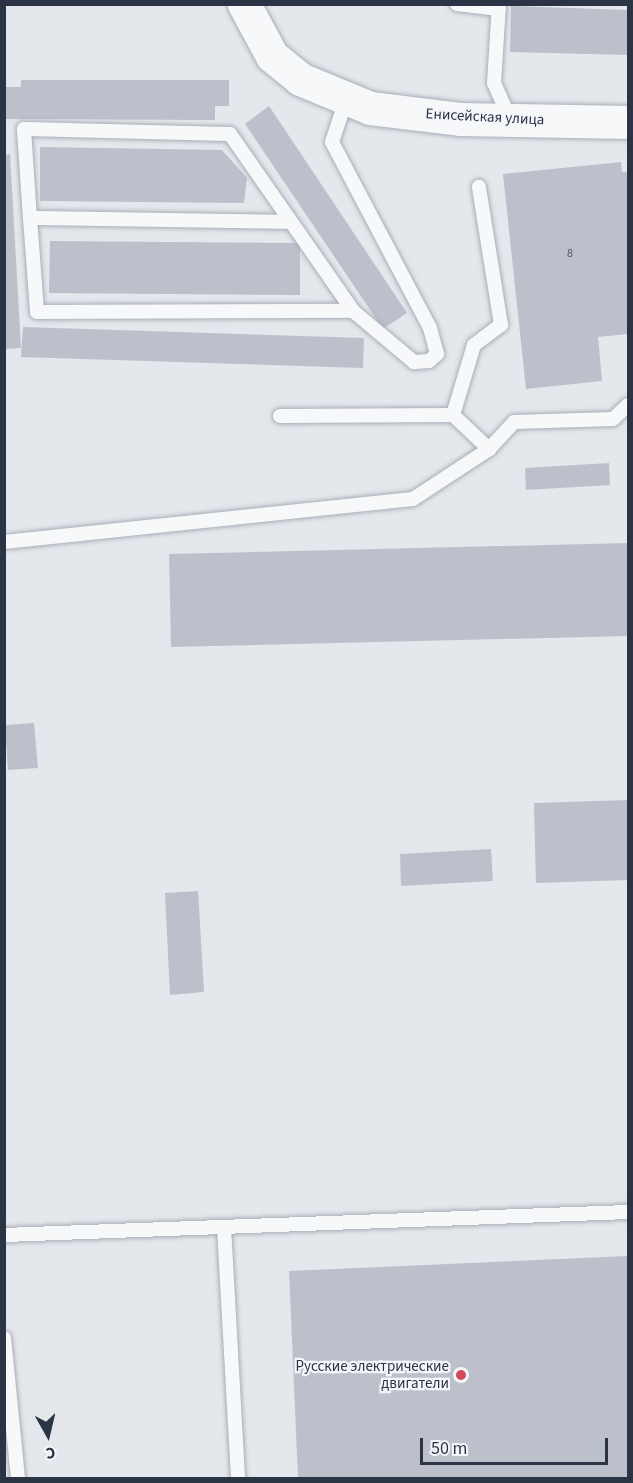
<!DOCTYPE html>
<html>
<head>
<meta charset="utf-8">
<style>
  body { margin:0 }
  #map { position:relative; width:633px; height:1483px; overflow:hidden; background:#e4e7ec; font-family:"Source Sans 3",sans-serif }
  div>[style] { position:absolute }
  .building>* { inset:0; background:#bbc0ca }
  .roads { filter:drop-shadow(0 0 2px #a9aeb7) drop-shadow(0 0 2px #a9aeb7) }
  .service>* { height:14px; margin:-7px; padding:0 7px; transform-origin:7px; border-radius:7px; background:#f7f8fa }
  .tertiary>* { height:33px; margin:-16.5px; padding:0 16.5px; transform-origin:16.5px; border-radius:16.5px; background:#f7f8fa }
  .dots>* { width:16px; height:16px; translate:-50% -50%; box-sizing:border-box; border:3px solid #f4f6f9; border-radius:50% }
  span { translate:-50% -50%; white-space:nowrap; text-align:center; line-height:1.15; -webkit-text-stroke:4.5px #f4f6f9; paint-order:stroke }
  .number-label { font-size:12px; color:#4f5766 }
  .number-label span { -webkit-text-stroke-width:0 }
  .street-label { font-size:15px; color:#2b3445 }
  .poi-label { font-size:15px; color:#2b3445 }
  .right { translate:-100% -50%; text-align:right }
  .frame { position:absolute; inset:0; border:6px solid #2b3445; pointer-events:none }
  .north { position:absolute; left:18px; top:1405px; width:60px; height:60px; -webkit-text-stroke:4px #f4f6f9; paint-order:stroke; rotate:172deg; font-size:16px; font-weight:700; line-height:24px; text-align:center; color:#2b3445 }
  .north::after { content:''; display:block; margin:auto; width:21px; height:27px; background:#2b3445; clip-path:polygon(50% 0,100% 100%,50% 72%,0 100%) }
  .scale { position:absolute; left:420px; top:1438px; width:188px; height:27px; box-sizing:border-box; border:3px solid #2b3445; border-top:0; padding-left:8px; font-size:18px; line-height:21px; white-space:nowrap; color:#2b3445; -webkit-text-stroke:4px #f4f6f9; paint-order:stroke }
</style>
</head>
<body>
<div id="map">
  <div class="building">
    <i style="clip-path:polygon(511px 6px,628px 10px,628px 55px,510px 52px)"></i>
    <i style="clip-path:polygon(21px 80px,229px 80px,229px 106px,215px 106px,215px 120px,4px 119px,4px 87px,21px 87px)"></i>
    <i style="clip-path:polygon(269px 106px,407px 313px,383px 329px,245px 124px)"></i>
    <i style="clip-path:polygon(40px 147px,222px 150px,247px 178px,244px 203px,40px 201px)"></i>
    <i style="clip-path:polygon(10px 154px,21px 348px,4px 349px,4px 155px)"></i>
    <i style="clip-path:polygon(621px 162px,622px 172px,628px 172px,628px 334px,598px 337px,602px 381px,526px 389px,503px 174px)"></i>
    <i style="clip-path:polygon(50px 241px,300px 243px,300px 295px,49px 293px)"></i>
    <i style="clip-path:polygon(23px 327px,364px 338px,363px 368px,21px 357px)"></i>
    <i style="clip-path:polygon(609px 463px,610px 485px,526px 490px,525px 468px)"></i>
    <i style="clip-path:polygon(628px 543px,628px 636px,171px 647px,169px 554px)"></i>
    <i style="clip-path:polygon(34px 723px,38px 768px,8px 770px,5px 725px)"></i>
    <i style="clip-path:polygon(628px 800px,628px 880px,536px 883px,534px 803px)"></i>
    <i style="clip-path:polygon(491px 849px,493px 881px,401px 886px,400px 854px)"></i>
    <i style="clip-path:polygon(198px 891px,204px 992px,170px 995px,165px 893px)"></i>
    <i style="clip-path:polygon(628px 1256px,628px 1478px,298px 1478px,289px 1271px)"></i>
  </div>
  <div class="roads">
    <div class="service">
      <i style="left:457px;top:4px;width:42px;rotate:6.8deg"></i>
      <i style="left:499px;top:4px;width:79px;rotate:93.6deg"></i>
      <i style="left:494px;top:83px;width:39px;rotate:66deg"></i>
      <i style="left:30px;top:218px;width:89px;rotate:-93.9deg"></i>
      <i style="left:24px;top:129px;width:206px;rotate:1.4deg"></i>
      <i style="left:230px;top:134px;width:216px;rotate:55.2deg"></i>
      <i style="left:288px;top:222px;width:258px;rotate:-179.1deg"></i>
      <i style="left:30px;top:218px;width:94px;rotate:85.7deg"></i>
      <i style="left:37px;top:312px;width:316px;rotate:-0.2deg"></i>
      <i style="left:353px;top:311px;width:80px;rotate:39.9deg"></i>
      <i style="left:414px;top:362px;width:15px;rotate:-4deg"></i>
      <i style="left:429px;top:361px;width:11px;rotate:-41deg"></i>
      <i style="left:437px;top:354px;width:27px;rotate:-105deg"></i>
      <i style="left:430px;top:328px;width:210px;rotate:-117.8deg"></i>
      <i style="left:332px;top:142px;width:44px;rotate:-71.6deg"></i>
      <i style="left:453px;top:415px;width:50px;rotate:43.4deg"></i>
      <i style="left:280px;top:416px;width:173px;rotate:-0.3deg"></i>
      <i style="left:453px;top:415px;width:73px;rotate:-73.3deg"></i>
      <i style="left:474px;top:345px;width:34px;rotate:-37deg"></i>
      <i style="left:501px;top:325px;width:140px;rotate:-99.1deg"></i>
      <i style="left:4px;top:542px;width:411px;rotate:-6deg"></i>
      <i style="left:413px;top:499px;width:91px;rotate:-33.3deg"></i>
      <i style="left:489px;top:449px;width:37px;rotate:-47deg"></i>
      <i style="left:514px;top:422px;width:99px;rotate:-1.7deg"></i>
      <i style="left:613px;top:419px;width:21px;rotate:-43deg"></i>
      <i style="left:224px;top:1227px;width:251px;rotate:86.8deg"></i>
      <i style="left:4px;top:1235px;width:624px;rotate:-2.11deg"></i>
      <i style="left:4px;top:1338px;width:141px;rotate:84.3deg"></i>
    </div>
    <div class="tertiary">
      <i style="left:244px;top:4px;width:59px;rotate:61.7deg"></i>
      <i style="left:272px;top:56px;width:36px;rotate:39deg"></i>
      <i style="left:300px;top:79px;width:76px;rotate:22.5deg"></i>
      <i style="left:370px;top:108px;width:92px;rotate:6.9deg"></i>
      <i style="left:461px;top:119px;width:167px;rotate:1deg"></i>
    </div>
  </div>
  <div class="dots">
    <i style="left:461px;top:1375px;background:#d1495b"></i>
  </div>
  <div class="number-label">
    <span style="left:570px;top:254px">8</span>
  </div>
  <div class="street-label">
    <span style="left:485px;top:117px;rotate:3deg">Енисейская улица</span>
  </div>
  <div class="poi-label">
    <span class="right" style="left:449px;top:1375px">Русские электрические<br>двигатели</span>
  </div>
  <div class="frame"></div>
  <div class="north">С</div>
  <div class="scale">50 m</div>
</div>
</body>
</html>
